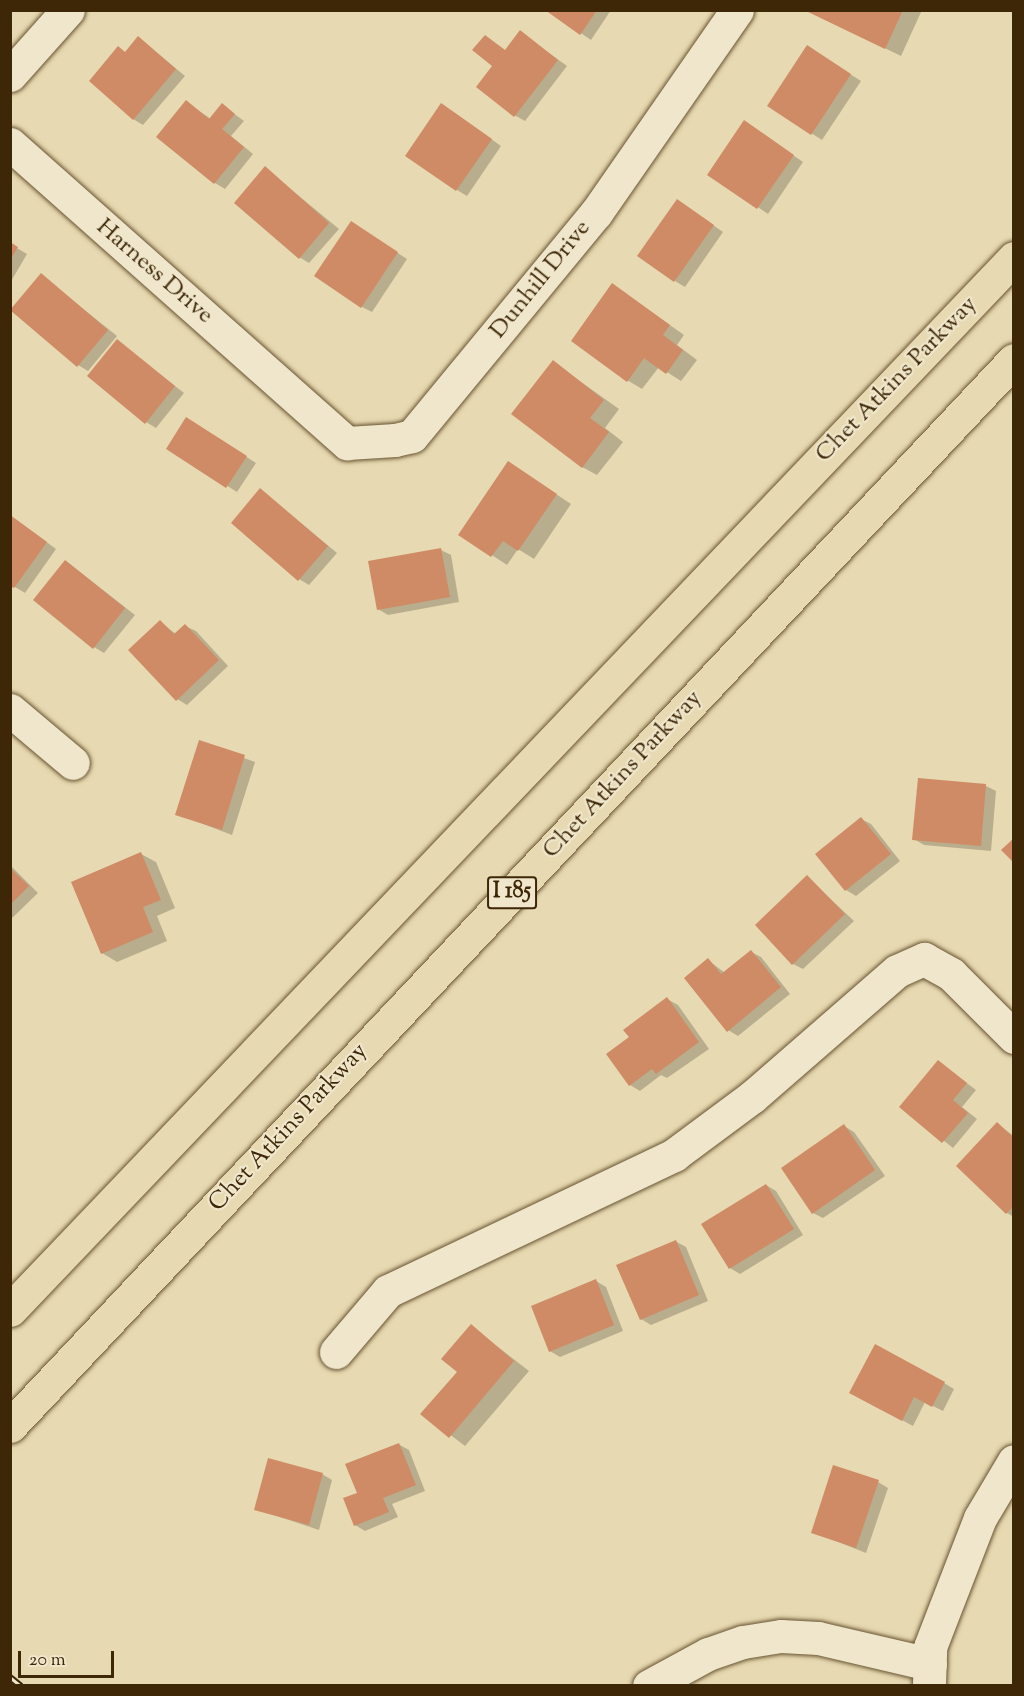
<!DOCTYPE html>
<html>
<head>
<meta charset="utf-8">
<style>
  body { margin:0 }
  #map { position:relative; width:1024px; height:1696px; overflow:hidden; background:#e7d9b1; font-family:"Sorts Mill Goudy",serif }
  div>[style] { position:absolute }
  .shadow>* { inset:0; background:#0003 }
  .building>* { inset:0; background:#ce8b65 }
  .roads { filter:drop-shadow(0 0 2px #685431) drop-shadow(0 0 2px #685431) }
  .minor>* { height:33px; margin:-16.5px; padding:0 16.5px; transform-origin:16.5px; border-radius:16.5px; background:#efe6cc }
  .highway>* { height:33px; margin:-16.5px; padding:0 16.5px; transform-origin:16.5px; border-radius:16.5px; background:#e7d9b1 }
  .rail>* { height:7px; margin-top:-3.5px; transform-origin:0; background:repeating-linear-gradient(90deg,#efe6cc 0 14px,#3e2706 0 28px); box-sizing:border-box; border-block:2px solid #3e2706 }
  span { translate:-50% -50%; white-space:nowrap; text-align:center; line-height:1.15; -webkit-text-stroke:4.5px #efe6cc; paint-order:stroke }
  .shield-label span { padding:2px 4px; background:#efe6cc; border:2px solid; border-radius:4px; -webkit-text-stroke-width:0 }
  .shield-label { font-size:22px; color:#3e2706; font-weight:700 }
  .street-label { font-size:24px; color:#3e2706 }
  .frame { position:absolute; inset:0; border:12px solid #3e2706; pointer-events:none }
  .scale { position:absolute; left:18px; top:1651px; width:96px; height:27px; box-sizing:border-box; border:3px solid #3e2706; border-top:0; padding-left:8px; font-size:18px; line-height:21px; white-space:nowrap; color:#3e2706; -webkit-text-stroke:4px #efe6cc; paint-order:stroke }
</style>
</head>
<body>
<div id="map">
  <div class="shadow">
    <i style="clip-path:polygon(547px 10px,611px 10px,591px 40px)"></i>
    <i style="clip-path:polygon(806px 10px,922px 10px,901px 56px)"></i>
    <i style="clip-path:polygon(520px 32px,567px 66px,525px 121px,514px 115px,485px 37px,506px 51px)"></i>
    <i style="clip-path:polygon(139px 38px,185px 76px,143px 125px,133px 119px,119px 48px,126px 53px)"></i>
    <i style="clip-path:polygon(817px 53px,861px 81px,822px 140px,769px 106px)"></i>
    <i style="clip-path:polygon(186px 102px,211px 119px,222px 105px,244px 121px,231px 136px,253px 154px,225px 189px,215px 183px)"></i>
    <i style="clip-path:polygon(452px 111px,501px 146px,467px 196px,457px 190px)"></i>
    <i style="clip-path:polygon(754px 128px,803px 162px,768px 214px,709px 174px)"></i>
    <i style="clip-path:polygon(265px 168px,339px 229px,309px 263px,299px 257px)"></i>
    <i style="clip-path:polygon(687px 207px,723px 232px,685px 287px,675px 281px)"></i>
    <i style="clip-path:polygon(361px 229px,407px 259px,372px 312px,362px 307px)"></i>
    <i style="clip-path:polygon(10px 244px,27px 254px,10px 283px)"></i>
    <i style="clip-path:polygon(41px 275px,117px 336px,88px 371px,78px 365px)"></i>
    <i style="clip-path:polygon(613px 285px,684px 335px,677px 345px,697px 360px,681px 381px,659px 367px,642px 389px,627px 380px)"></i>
    <i style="clip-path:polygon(117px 341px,184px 393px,156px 428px,146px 422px)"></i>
    <i style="clip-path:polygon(553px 362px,619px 409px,605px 428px,623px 442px,597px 475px,582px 467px)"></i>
    <i style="clip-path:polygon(196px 425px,256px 463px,237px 492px,168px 449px)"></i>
    <i style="clip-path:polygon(523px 472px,571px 504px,534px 559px,518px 549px,507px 565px,460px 534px)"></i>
    <i style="clip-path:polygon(261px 490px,337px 553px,309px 585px,299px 579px)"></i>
    <i style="clip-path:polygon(10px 515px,56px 549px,25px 593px,10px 584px)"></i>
    <i style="clip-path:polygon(441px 550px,451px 555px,459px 602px,388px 615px,378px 609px)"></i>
    <i style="clip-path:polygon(66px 561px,135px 615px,104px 653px,94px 647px)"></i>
    <i style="clip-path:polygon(160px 622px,176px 634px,185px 626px,196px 631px,228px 666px,187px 705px,177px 699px)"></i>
    <i style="clip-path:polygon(200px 742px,255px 762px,232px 835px,177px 814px)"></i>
    <i style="clip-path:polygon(986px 786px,996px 791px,991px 851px,924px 845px,914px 839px)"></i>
    <i style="clip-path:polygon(861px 819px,871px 824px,900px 861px,856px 896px,846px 890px)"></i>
    <i style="clip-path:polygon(141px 854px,156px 862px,175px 908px,157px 916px,167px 941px,117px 962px,102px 953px)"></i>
    <i style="clip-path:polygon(10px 865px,38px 893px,10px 920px)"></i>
    <i style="clip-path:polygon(807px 877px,854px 921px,803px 969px,793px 964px)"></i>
    <i style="clip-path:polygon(751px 952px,761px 957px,790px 994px,738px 1036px,728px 1030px,708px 960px,725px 973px)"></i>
    <i style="clip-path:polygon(667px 999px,678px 1005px,709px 1049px,667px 1078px,661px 1075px,640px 1091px,630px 1085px,631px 1037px)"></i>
    <i style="clip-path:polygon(939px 1062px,976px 1090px,962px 1107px,977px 1119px,953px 1148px,901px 1107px)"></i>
    <i style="clip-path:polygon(997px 1124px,1014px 1136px,1014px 1217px,1007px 1213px)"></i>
    <i style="clip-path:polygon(844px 1126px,854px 1132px,885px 1176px,823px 1218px,813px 1213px)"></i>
    <i style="clip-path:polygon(766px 1185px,776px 1191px,803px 1235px,740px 1274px,730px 1268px)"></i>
    <i style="clip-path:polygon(675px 1241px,686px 1247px,708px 1301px,651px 1325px,641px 1319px)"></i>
    <i style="clip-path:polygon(596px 1281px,606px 1287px,623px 1331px,560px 1357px,550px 1351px)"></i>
    <i style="clip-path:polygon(471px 1326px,529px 1371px,465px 1446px,423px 1414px,459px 1372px)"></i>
    <i style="clip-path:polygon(944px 1383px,954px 1389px,943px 1411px,925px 1402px,913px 1426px,861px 1398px)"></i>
    <i style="clip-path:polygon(398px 1444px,409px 1450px,425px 1491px,392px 1504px,398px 1517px,365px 1531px,355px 1525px,359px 1493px)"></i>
    <i style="clip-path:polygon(322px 1474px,332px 1480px,319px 1530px,256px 1509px)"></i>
    <i style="clip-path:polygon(878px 1482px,888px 1488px,866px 1553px,813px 1532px)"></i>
  </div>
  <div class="building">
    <i style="clip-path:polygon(545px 10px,597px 10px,580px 35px)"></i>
    <i style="clip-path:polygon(804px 10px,903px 10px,885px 49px)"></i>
    <i style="clip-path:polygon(520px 30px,558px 60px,514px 117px,476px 87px,492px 66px,472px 50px,485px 35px,505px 50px)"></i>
    <i style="clip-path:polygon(138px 36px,176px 69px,133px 120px,89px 81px,118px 46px,125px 52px)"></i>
    <i style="clip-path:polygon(807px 45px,851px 74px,811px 135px,767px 106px)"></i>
    <i style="clip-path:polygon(186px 100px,209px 119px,222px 103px,235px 114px,222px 129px,244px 147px,214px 184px,156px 137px)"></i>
    <i style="clip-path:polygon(441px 103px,492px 139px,456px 191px,405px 156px)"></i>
    <i style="clip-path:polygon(744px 120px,794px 155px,757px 209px,707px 175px)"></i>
    <i style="clip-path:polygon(265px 166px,329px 223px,299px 259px,234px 203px)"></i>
    <i style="clip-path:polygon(677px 199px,714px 225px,674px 282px,637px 256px)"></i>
    <i style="clip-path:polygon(351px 221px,398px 252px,361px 308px,314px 276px)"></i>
    <i style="clip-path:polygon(10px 242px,18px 247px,10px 260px)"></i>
    <i style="clip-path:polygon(41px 273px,108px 330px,77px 367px,10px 310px)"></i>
    <i style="clip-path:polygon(612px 283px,670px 325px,663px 335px,683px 350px,666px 374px,644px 358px,627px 382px,571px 341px)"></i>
    <i style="clip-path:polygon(117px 339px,175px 386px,145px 424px,87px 376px)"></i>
    <i style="clip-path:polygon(553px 360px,604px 400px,590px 418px,609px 432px,582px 468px,511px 414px)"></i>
    <i style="clip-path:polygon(186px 417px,247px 456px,226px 488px,166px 449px)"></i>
    <i style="clip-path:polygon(508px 461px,557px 494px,518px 551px,503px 541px,491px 557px,458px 535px)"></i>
    <i style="clip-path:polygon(260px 488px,328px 546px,298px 581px,231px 523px)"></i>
    <i style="clip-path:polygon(10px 515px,47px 542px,14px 588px,10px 586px)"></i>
    <i style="clip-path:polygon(441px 548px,450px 597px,377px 610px,368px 561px)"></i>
    <i style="clip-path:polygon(65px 560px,125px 608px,93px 649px,33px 600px)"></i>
    <i style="clip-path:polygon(160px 620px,174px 634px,185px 624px,219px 660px,176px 701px,128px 650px)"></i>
    <i style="clip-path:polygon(199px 740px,245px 755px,222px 830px,175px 815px)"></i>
    <i style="clip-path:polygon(918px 778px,986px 784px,981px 846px,912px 840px)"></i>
    <i style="clip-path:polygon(861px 817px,891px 854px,845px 891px,815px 854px)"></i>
    <i style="clip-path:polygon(1014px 838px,1014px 863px,1001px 850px)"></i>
    <i style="clip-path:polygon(141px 852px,161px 900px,143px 907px,153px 932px,101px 954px,71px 882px)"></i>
    <i style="clip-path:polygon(10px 868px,29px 886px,10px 905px)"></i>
    <i style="clip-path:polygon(807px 875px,845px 914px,792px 965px,755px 925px)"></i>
    <i style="clip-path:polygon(751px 950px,781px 987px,727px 1032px,684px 978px,708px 958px,721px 974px)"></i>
    <i style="clip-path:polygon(667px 997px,699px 1042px,656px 1074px,652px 1069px,629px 1086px,606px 1054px,629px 1037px,623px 1030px)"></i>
    <i style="clip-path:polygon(938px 1060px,967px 1083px,953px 1100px,968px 1113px,942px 1143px,899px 1107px)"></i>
    <i style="clip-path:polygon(997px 1122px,1014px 1138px,1014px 1206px,1006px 1214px,956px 1166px)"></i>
    <i style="clip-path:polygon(844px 1124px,875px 1170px,812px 1214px,781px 1168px)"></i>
    <i style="clip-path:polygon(766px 1184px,794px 1229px,729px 1269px,701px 1224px)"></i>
    <i style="clip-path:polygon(676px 1240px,699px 1295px,640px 1320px,616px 1265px)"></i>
    <i style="clip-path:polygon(596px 1279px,614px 1325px,549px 1352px,531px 1306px)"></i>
    <i style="clip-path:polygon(471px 1324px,514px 1361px,449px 1438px,420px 1414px,457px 1372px,441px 1359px)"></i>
    <i style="clip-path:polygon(875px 1344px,945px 1382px,932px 1407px,914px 1397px,902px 1421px,849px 1393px)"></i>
    <i style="clip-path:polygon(399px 1443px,416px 1485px,383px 1498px,389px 1512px,354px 1526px,343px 1498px,357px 1493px,345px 1464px)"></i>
    <i style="clip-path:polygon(268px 1458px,323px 1473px,309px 1525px,254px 1510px)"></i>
    <i style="clip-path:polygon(833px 1465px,879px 1480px,856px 1548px,811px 1533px)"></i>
  </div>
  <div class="roads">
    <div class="minor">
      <i style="left:10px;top:75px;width:87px;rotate:-48.3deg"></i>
      <i style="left:10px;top:144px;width:451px;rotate:41.6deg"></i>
      <i style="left:347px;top:443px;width:48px;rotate:-3.6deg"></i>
      <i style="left:395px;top:440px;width:17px;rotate:-13deg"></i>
      <i style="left:412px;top:436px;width:289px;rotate:-50.5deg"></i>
      <i style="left:596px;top:213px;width:247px;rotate:-55.2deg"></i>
      <i style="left:10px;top:710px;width:82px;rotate:40.1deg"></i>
      <i style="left:336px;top:1352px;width:80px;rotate:-49.6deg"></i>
      <i style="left:388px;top:1291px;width:317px;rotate:-25.4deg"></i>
      <i style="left:674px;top:1155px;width:97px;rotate:-36.6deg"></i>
      <i style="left:752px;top:1097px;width:192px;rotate:-41deg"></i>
      <i style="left:897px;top:971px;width:30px;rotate:-24deg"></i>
      <i style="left:924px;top:959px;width:31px;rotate:29deg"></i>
      <i style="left:951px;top:974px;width:89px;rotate:45deg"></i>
      <i style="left:929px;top:1684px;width:37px;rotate:-88deg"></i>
      <i style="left:930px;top:1647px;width:138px;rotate:-68.8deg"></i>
      <i style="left:980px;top:1518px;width:66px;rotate:-59.2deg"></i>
      <i style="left:649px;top:1686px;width:67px;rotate:-28.5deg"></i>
      <i style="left:708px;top:1654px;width:37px;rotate:-19deg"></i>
      <i style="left:743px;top:1642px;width:38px;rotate:-9deg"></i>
      <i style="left:781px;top:1636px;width:37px;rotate:3deg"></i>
      <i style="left:818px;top:1638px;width:115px;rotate:13.1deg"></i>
    </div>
    <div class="highway">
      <i style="left:10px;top:1310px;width:1454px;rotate:-46.34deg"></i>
      <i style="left:10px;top:1426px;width:1464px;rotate:-46.72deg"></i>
    </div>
  </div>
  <div class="rail">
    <i style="left:10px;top:1677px;width:14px;rotate:39deg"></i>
  </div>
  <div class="shield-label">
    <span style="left:512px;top:893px">I 185</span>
  </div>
  <div class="street-label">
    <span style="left:154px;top:272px;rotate:41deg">Harness Drive</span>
    <span style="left:541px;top:280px;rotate:-51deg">Dunhill Drive</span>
    <span style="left:897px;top:380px;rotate:-46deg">Chet Atkins Parkway</span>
    <span style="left:623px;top:775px;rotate:-47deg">Chet Atkins Parkway</span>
    <span style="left:289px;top:1128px;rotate:-47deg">Chet Atkins Parkway</span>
  </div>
  <div class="frame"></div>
  <div class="scale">20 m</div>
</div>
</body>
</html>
